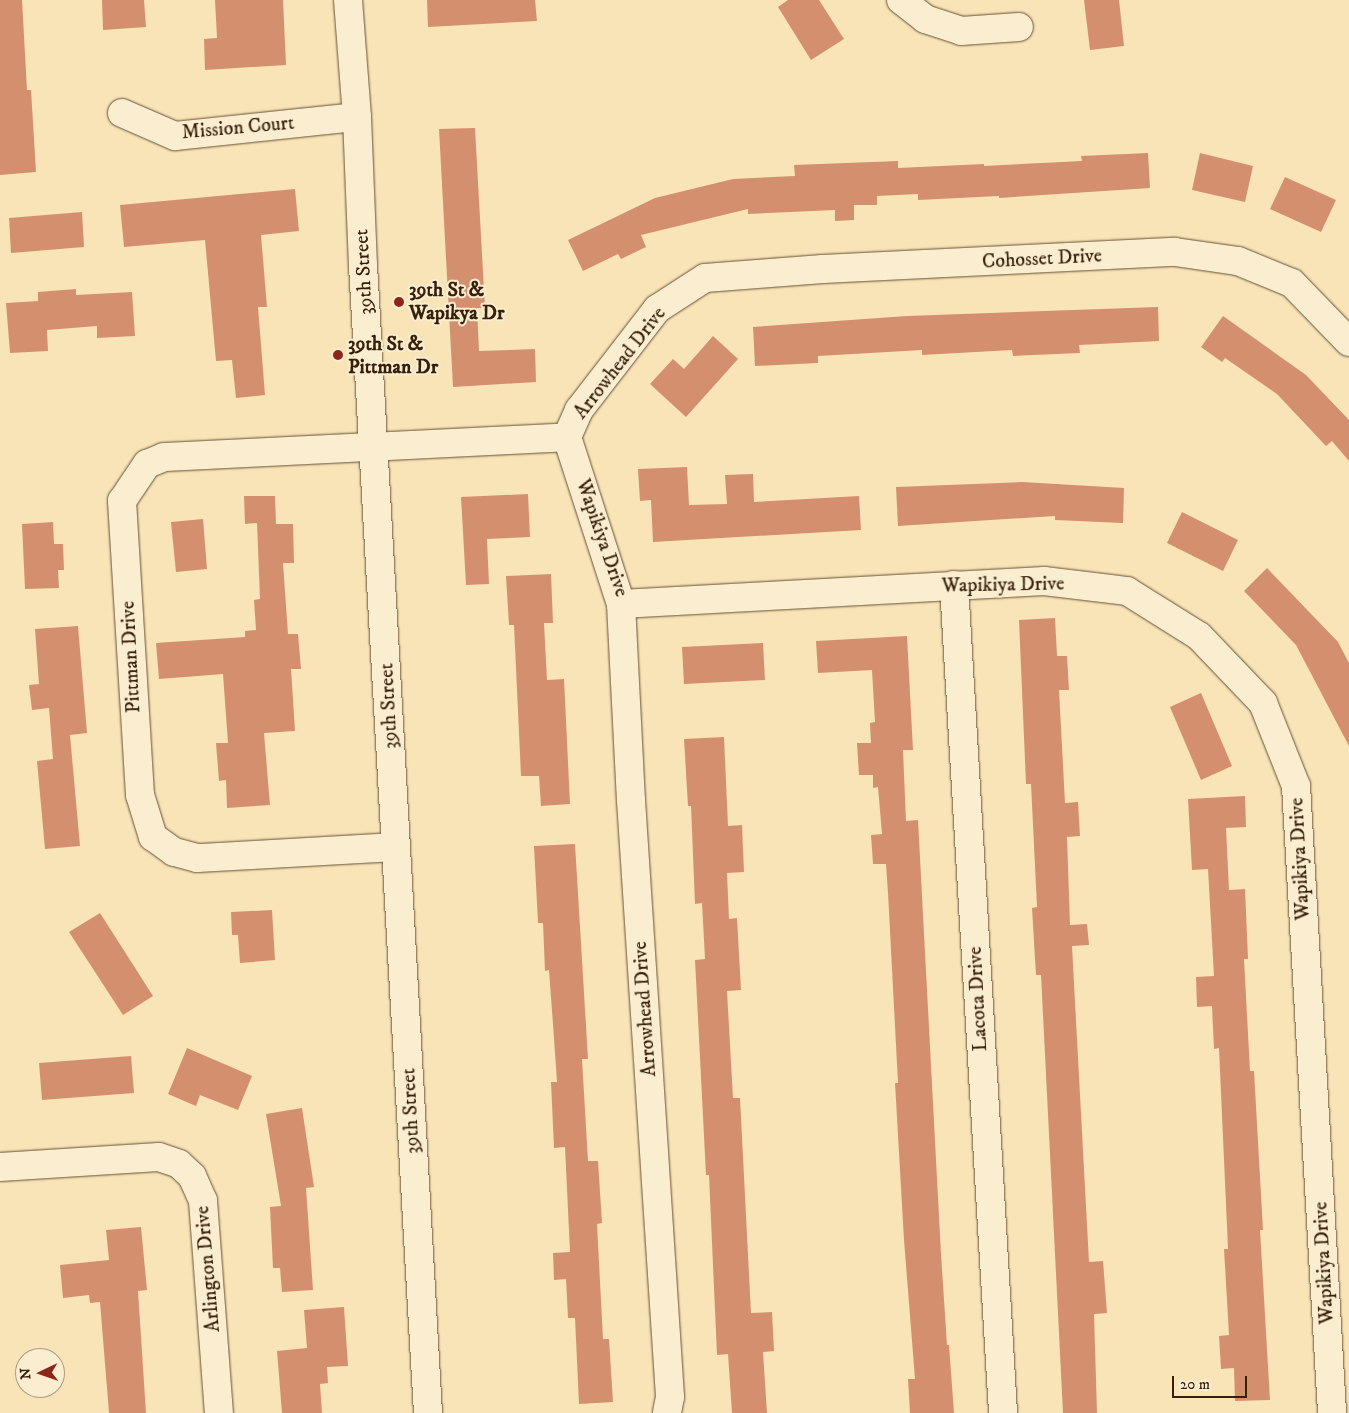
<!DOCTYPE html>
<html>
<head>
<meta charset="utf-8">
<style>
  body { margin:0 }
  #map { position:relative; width:1349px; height:1413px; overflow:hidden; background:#f8e4b7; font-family:"IM FELL DW Pica",serif }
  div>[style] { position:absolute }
  .building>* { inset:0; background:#d4906e }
  .roads { filter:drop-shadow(0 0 1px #675135) drop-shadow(0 0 1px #675135) }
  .street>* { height:28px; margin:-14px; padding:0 14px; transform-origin:14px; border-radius:14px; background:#faedd0 }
  .secondary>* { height:28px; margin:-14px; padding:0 14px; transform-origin:14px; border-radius:14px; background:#faedd0 }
  .dots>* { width:14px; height:14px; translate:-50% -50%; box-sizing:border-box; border:2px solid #faedd0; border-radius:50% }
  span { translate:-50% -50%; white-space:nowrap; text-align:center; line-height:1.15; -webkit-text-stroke:4px #faedd0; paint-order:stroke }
  .street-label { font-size:20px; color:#37200a }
  .poi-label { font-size:20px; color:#37200a; font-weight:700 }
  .left { translate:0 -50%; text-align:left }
  .north { position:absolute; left:15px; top:1348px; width:50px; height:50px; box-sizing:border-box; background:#faedd0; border:1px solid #ac9b81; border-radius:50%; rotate:267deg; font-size:14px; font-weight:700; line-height:20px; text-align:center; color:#37200a }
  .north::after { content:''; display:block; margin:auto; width:18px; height:22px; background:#8f2418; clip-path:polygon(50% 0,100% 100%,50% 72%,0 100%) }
  .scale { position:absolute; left:1172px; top:1376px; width:75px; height:22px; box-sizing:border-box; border:2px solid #37200a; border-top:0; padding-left:6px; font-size:15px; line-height:18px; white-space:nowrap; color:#37200a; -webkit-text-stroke:4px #faedd0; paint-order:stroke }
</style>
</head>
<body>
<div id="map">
  <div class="building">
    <i style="clip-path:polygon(0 0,22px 0,27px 90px,31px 90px,36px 172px,0 175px)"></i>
    <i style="clip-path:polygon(102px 0,144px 0,146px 27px,103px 30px)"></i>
    <i style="clip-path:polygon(215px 0,283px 0,286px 65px,205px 70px,204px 39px,217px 38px)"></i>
    <i style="clip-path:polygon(427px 0,535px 0,537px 21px,428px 27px)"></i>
    <i style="clip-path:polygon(788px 0,819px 0,844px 39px,811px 60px,778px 7px)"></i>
    <i style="clip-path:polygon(1084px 0,1119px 0,1124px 46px,1090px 50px)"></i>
    <i style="clip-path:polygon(475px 128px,485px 308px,477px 308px,479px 351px,535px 349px,536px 382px,453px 387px,439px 129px)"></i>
    <i style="clip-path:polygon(1148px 153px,1150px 188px,999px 198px,999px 196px,918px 200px,918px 194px,877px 196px,877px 205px,854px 205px,854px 220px,835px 221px,835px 210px,748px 214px,748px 209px,641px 235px,646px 247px,621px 259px,618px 254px,583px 271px,568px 240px,655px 198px,733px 179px,795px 176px,794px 165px,898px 161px,898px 168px,984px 164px,984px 166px,1082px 161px,1081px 156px)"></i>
    <i style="clip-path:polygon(1200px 153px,1253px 166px,1245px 202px,1192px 190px)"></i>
    <i style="clip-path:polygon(1285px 177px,1336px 200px,1321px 232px,1270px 209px)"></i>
    <i style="clip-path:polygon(295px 189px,299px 231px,261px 235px,267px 307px,258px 307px,265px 395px,236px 398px,232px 360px,216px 361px,205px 240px,124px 247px,120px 205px)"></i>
    <i style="clip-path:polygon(82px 212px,84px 247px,11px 253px,9px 218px)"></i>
    <i style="clip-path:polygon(76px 289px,76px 295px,132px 292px,135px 336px,97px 338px,97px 326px,47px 330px,48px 351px,10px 353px,6px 303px,38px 301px,38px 292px)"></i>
    <i style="clip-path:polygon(1158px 307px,1159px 341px,1079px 345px,1080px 353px,1013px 356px,1012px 350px,922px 355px,922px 350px,818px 356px,818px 363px,755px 366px,753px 327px,907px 316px)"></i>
    <i style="clip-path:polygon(1223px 316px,1306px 375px,1349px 420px,1349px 461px,1332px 441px,1326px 446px,1277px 394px,1225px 358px,1222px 362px,1201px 347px)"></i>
    <i style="clip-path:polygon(713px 336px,738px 359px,686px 417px,650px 384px,673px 359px,684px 369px)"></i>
    <i style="clip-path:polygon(687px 467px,689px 505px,727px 504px,725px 475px,753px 474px,754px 502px,859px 496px,861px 530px,653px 542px,651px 500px,640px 501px,638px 469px)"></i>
    <i style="clip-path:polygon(1022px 482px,1124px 488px,1123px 523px,1055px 520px,1055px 516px,898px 526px,896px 487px)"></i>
    <i style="clip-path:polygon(528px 494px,530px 537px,487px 539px,489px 584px,466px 585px,461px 497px)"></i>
    <i style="clip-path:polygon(244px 496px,275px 496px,276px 524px,293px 524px,294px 563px,283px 563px,288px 634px,298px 634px,301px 669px,291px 669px,295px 731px,264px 733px,270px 805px,227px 808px,226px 780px,219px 781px,216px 743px,228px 743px,223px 674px,159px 679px,156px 643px,245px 637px,245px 631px,256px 630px,254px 600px,260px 599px,257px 523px,245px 524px)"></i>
    <i style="clip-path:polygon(1182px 512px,1238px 540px,1223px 571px,1167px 543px)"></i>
    <i style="clip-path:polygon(203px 519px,207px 569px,176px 572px,171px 522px)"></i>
    <i style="clip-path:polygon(53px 522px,54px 544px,63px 544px,64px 570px,58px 570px,59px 588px,25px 589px,22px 524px)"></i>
    <i style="clip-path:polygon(1267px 568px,1338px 642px,1349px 663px,1349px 746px,1296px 645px,1244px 591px)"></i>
    <i style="clip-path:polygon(551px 574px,553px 623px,544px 623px,547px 680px,564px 679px,570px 804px,541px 806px,539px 776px,521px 776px,514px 625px,509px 625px,506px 576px)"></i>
    <i style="clip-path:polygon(1055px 618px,1057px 656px,1067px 656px,1069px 690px,1059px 690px,1065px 803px,1078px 802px,1080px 836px,1067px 837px,1070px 925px,1087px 924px,1089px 945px,1072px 946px,1089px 1262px,1103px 1261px,1107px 1313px,1094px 1314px,1097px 1413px,1063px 1413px,1041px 975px,1036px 975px,1032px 908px,1037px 907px,1031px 784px,1026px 784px,1019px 620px)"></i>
    <i style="clip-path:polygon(78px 626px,87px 733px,70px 735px,80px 846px,45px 849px,37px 761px,53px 759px,49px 708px,32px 710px,29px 685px,39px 684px,35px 629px)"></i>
    <i style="clip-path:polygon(907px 636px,913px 750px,903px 750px,906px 821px,918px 820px,941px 1254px,947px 1345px,949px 1345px,954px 1413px,910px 1413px,908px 1379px,915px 1379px,904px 1240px,895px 1083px,898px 1083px,888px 893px,886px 864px,873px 864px,871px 835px,882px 834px,878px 787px,873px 788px,873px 775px,859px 775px,857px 743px,871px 743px,870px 723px,875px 722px,872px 670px,818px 673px,816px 641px)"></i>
    <i style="clip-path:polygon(763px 643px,765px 680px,684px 684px,682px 647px)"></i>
    <i style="clip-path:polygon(1201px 693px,1232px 766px,1201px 780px,1170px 707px)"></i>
    <i style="clip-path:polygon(724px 737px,728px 826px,742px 825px,744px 872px,727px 873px,729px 919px,737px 918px,741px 990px,727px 991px,733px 1098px,740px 1098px,751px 1313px,772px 1312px,774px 1351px,763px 1352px,767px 1413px,732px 1413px,728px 1354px,717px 1355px,709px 1175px,706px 1175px,695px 960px,705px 959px,702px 903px,695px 904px,691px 806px,688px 806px,684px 739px)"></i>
    <i style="clip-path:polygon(1245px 796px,1246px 827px,1226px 828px,1229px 890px,1245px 889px,1248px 959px,1244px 959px,1250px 1071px,1254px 1071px,1263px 1230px,1260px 1230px,1270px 1400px,1235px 1401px,1234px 1368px,1221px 1369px,1219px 1336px,1229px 1335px,1224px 1249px,1228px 1249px,1219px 1048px,1214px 1049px,1212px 1006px,1197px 1007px,1196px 977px,1214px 976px,1208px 869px,1192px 870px,1188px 799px)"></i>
    <i style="clip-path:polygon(575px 844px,588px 1059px,582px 1059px,588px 1161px,598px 1161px,602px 1223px,597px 1224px,603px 1339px,609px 1339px,613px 1402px,579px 1404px,575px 1318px,568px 1318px,566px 1279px,554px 1280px,553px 1253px,570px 1252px,565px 1147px,554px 1148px,551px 1082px,557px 1082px,553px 1024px,549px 970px,545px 971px,543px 923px,538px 923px,534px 846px)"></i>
    <i style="clip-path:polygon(272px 910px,275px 960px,240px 963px,238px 935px,232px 935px,231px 912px)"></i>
    <i style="clip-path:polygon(100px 913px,153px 996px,123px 1015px,69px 932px)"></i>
    <i style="clip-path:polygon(187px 1048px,252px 1076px,238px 1110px,200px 1095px,196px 1106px,168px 1094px)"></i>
    <i style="clip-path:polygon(131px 1056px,134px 1093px,42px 1100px,39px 1063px)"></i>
    <i style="clip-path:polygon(302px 1108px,314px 1187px,306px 1188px,313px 1290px,282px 1292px,280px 1268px,273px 1268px,270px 1207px,281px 1206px,266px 1114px)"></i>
    <i style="clip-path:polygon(141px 1227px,147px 1290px,138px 1291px,146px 1413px,109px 1413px,100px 1302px,90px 1303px,89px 1295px,63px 1298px,60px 1265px,109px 1260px,106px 1230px)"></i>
    <i style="clip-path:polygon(344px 1307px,348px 1366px,327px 1367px,328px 1383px,320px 1384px,322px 1413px,282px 1413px,277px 1351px,307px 1348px,304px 1310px)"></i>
  </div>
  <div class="roads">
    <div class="street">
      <i style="left:901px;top:0;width:31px;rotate:38deg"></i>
      <i style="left:925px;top:19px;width:38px;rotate:18deg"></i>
      <i style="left:961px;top:31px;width:58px;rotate:-3.9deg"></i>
      <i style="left:122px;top:113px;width:58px;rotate:23.5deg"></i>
      <i style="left:175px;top:136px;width:183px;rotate:-6deg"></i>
      <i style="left:567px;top:437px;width:176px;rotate:72.1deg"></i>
      <i style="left:621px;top:604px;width:196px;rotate:87.1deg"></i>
      <i style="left:631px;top:800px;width:598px;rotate:86.26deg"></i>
      <i style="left:670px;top:1397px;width:16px;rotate:101deg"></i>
      <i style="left:567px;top:437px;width:30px;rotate:-66deg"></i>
      <i style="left:579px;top:410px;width:128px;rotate:-52.3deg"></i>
      <i style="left:657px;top:309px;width:57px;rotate:-32.9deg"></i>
      <i style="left:705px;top:278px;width:118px;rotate:-4.4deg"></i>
      <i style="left:823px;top:269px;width:352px;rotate:-2.8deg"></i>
      <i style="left:1175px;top:252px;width:64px;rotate:8.1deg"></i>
      <i style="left:1238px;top:261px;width:58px;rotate:22.2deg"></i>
      <i style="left:1292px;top:283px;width:82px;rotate:46deg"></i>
      <i style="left:954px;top:585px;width:829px;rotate:86.61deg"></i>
      <i style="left:621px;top:604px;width:424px;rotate:-3.1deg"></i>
      <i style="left:1044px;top:581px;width:84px;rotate:6.9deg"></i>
      <i style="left:1127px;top:591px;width:85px;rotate:32deg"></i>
      <i style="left:1199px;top:636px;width:93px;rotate:46.3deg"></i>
      <i style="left:1263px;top:703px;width:89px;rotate:68.3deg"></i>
      <i style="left:1296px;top:786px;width:628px;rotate:86.71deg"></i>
      <i style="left:396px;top:847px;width:199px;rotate:176.8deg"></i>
      <i style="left:197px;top:858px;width:24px;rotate:-165deg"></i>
      <i style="left:174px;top:852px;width:26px;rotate:-144deg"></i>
      <i style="left:153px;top:837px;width:44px;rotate:-107.2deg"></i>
      <i style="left:140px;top:795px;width:295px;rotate:-93.5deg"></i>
      <i style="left:122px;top:501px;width:45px;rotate:-56deg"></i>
      <i style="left:147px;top:464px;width:18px;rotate:-22deg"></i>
      <i style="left:164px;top:457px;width:403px;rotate:-2.8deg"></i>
      <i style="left:0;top:1167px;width:159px;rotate:-3.6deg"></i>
      <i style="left:159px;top:1157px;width:21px;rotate:19deg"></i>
      <i style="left:179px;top:1164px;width:18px;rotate:43deg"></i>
      <i style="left:192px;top:1176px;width:27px;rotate:66deg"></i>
      <i style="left:203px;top:1201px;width:213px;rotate:85.7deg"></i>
    </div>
    <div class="secondary">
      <i style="left:348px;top:0;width:117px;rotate:85.6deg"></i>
      <i style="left:357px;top:117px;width:148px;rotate:87.7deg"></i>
      <i style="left:363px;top:265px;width:1150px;rotate:86.76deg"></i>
    </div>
  </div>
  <div class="dots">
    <i style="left:399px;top:302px;background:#8f2418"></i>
    <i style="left:338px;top:355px;background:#8f2418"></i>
  </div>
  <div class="street-label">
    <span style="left:238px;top:128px;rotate:-5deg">Mission Court</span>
    <span style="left:1042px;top:259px;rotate:-3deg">Cohosset Drive</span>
    <span style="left:364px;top:272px;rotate:-93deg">39th Street</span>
    <span style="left:620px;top:363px;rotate:-52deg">Arrowhead Drive</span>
    <span style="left:602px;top:538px;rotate:71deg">Wapikiya Drive</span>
    <span style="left:1003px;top:585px;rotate:-1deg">Wapikiya Drive</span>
    <span style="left:131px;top:657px;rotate:-93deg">Pittman Drive</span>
    <span style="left:389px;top:706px;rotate:-93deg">39th Street</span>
    <span style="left:1300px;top:859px;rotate:-93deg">Wapikiya Drive</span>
    <span style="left:978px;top:999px;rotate:-93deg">Lacota Drive</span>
    <span style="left:645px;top:1009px;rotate:-94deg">Arrowhead Drive</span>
    <span style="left:411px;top:1111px;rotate:-93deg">39th Street</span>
    <span style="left:1324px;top:1263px;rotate:-93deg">Wapikiya Drive</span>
    <span style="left:208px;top:1269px;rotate:-95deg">Arlington Drive</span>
  </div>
  <div class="poi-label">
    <span class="left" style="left:409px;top:302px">39th St &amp;<br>Wapikya Dr</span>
    <span class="left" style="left:348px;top:356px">39th St &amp;<br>Pittman Dr</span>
  </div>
  <div class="north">N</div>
  <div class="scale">20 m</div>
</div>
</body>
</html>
